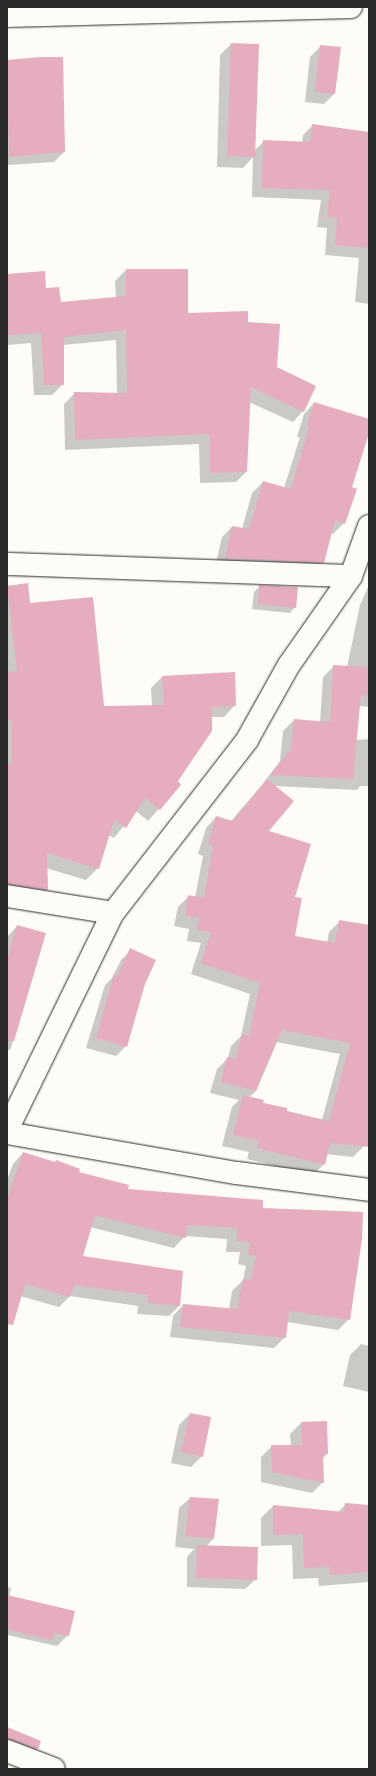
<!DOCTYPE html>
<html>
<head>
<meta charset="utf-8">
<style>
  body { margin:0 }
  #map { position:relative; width:376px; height:1776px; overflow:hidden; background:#fdfcf7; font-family:Caveat,sans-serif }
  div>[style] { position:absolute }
  .shadow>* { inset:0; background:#0003 }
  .building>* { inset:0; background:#e6adbe }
  .roads { filter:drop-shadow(0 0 1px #2b2b2b) drop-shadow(0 0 1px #2b2b2b) }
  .minor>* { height:22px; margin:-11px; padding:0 11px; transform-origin:11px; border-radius:11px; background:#fdfcf7 }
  span { translate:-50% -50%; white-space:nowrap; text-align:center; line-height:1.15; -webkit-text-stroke:3.5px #fdfcf7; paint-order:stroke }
  .frame { position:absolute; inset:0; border:8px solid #2b2b2b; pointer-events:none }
</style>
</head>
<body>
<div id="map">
  <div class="shadow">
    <i style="clip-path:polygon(231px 44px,254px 151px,263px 142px,302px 143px,303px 135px,313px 125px,369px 133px,369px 304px,355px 302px,359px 258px,325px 255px,327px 228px,317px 227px,321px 200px,252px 197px,253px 157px,243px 168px,217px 167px,220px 55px)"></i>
    <i style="clip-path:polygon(321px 46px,335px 93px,324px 104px,305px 102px,310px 57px)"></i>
    <i style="clip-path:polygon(62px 58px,64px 152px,54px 162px,7px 165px,7px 61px)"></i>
    <i style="clip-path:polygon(126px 270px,187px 314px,247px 322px,303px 411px,293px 422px,249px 402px,246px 472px,236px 482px,200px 483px,199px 444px,65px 450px,64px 404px,75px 393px,117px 394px,116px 340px,63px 345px,63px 384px,52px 395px,34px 395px,31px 343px,7px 345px,7px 275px,44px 272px,45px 289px,60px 303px,116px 298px,115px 281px)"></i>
    <i style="clip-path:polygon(314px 403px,369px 420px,369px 430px,351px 488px,344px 523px,333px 534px,331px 533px,323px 562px,313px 573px,215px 568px,222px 537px,232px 527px,242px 529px,252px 493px,263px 482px,284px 488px,300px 437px,297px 437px,304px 414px)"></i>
    <i style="clip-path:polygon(27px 584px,29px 604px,103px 707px,152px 706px,151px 688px,162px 677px,235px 705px,224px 717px,211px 717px,176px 782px,180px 785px,148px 821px,136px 811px,114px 838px,108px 835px,98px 868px,86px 880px,46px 868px,47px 890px,36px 901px,7px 896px,7px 586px)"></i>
    <i style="clip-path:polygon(evenodd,369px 585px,369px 707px,359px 706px,356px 740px,369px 739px,369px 786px,360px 786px,357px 790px,274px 786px,268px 832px,294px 898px,294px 937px,327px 943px,329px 932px,340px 921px,369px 925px,369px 1127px,364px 1146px,353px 1157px,326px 1154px,324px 1164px,313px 1175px,247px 1159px,249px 1152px,222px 1146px,232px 1107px,239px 1100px,210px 1093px,217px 1069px,228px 1058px,231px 1046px,241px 1036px,250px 994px,191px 974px,201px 943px,187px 941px,189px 929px,174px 926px,178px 907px,189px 896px,195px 898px,203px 856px,198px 854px,206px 828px,216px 817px,231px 821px,262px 785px,280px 761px,283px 731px,294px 720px,320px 723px,323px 677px,334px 666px,347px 667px,360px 605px,369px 585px,276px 1042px,340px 1054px,322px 1120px,285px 1111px,249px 1097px,256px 1091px,276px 1042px)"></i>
    <i style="clip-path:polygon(260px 586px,295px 607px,290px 613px,252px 609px,254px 592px)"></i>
    <i style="clip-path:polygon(17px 926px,44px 934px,11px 1048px,7px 1052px,7px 937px)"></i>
    <i style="clip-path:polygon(131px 950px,144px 984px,126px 1046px,116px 1056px,86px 1048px,105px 985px,112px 978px,121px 960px)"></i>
    <i style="clip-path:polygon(23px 1153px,54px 1163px,56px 1161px,78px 1173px,126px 1190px,262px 1209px,349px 1319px,338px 1330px,287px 1322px,285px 1337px,274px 1348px,170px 1337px,173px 1316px,183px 1305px,229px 1310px,232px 1291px,243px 1280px,246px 1266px,238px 1264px,240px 1252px,226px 1252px,227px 1239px,185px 1236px,174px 1248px,90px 1227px,81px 1257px,180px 1305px,169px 1316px,137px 1314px,138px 1306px,70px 1296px,59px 1307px,20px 1296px,7px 1317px,7px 1180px,13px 1164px)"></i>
    <i style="clip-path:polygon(361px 1344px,369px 1346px,369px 1392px,343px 1386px,350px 1355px)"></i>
    <i style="clip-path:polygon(190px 1414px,202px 1456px,191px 1467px,171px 1463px,179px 1425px)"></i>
    <i style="clip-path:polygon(301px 1423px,327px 1454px,322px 1459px,323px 1482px,312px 1493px,261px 1482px,261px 1457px,272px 1446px,291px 1446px,290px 1434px)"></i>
    <i style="clip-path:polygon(190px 1498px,213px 1539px,206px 1547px,256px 1579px,245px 1589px,187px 1587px,187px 1557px,194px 1549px,175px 1547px,179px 1508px)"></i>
    <i style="clip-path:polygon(346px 1504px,369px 1506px,369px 1582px,319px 1586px,318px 1578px,293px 1579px,292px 1545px,261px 1546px,261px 1518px,273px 1506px,337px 1513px)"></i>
    <i style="clip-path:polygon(7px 1587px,11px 1588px,9px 1597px,68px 1635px,57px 1646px,7px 1635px)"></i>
    <i style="clip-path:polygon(7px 1728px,40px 1741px,37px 1749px,26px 1760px,7px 1753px)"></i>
  </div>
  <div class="building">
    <i style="clip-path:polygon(231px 43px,259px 44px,255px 157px,227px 156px)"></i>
    <i style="clip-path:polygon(320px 45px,341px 47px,335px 94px,315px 92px)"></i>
    <i style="clip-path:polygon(40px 57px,63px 57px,65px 152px,9px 157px,7px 60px)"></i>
    <i style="clip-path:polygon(312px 124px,369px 132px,369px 248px,335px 245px,337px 218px,327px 217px,330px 190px,262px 188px,263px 140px,310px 142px)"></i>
    <i style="clip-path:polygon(126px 269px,188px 269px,188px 313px,248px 311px,248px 322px,280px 324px,277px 367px,316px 386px,304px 412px,251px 387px,247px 472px,210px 473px,210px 434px,75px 440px,74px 392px,127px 393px,126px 330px,64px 337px,64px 385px,44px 385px,41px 333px,8px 335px,7px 274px,45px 271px,46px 288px,59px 287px,61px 302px,126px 296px)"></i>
    <i style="clip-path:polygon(314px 402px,369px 419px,369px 433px,352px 487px,357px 489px,345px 524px,335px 520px,324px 563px,225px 558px,232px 526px,249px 529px,263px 481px,291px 489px,309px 427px,307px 426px)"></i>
    <i style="clip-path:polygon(28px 583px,30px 603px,93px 597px,104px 706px,164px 705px,162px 676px,235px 672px,236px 706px,212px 707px,212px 731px,178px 781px,181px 785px,160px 810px,145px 798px,126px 828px,114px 820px,99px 869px,47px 853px,48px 890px,7px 884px,7px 765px,11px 764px,12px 720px,7px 720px,7px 672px,17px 671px,7px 586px)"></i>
    <i style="clip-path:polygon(259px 585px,298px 587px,296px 608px,258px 604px)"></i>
    <i style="clip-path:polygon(333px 665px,369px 667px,369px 696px,361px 695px,353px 779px,270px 775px,291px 749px,294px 719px,330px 722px)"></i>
    <i style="clip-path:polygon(267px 779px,294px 801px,269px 831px,311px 844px,295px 897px,302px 898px,295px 936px,335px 943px,339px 920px,369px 925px,369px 1147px,330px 1143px,325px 1165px,257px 1148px,259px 1141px,233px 1135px,243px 1095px,264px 1100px,263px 1103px,287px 1108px,287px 1111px,329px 1121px,350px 1043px,282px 1030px,256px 1091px,221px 1082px,227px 1057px,236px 1059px,242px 1034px,249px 1036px,260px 983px,201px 963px,211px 932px,197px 930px,199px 918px,185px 916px,188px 895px,204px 898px,213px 845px,208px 844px,216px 816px,233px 821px)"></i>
    <i style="clip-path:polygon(17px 925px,46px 933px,14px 1041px,7px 1041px,7px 960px)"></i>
    <i style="clip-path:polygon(130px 948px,156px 960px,145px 984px,127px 1047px,96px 1038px,114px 974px,118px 975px)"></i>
    <i style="clip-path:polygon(23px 1152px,55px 1162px,56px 1160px,80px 1169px,79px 1172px,129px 1185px,128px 1189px,263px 1200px,263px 1208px,363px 1212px,362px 1239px,350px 1320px,289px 1311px,286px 1338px,180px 1327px,183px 1304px,237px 1309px,243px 1279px,251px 1280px,256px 1256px,248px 1254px,250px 1242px,237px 1241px,237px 1228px,187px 1225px,186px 1238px,95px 1215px,83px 1256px,183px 1271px,180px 1306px,147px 1303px,148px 1295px,74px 1285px,70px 1297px,25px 1284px,13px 1325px,7px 1324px,7px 1199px)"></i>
    <i style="clip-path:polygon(190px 1413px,211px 1417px,203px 1457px,181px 1452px)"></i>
    <i style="clip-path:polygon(327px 1421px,328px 1454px,323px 1454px,324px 1483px,272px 1472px,271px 1445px,302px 1445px,301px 1422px)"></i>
    <i style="clip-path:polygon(190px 1497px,219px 1499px,214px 1539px,185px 1536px)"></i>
    <i style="clip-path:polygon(345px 1503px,369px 1505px,369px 1572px,330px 1575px,330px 1567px,304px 1568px,303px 1534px,273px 1535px,273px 1505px,344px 1512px)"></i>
    <i style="clip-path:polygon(197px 1545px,258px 1547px,257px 1580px,196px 1578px)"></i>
    <i style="clip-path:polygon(7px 1595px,75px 1611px,69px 1636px,54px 1633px,52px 1640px,7px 1629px)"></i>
    <i style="clip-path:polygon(7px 1727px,41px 1741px,38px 1749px,7px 1739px)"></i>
  </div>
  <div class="roads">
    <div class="minor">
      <i style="left:7px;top:16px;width:344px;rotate:-1.5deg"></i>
      <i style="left:7px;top:564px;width:344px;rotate:2deg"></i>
      <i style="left:7px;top:896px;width:107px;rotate:9.1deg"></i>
      <i style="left:7px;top:1130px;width:242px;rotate:-64deg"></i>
      <i style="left:113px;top:913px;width:219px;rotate:-52.2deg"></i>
      <i style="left:247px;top:740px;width:86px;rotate:-60.8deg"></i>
      <i style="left:289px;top:665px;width:108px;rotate:-55.1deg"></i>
      <i style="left:351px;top:576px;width:53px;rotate:-70.2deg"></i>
      <i style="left:7px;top:1133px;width:233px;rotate:9.9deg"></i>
      <i style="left:237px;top:1173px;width:133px;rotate:7.3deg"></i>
      <i style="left:7px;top:1751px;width:50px;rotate:21deg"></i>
    </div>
  </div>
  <div class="frame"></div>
</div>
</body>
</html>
